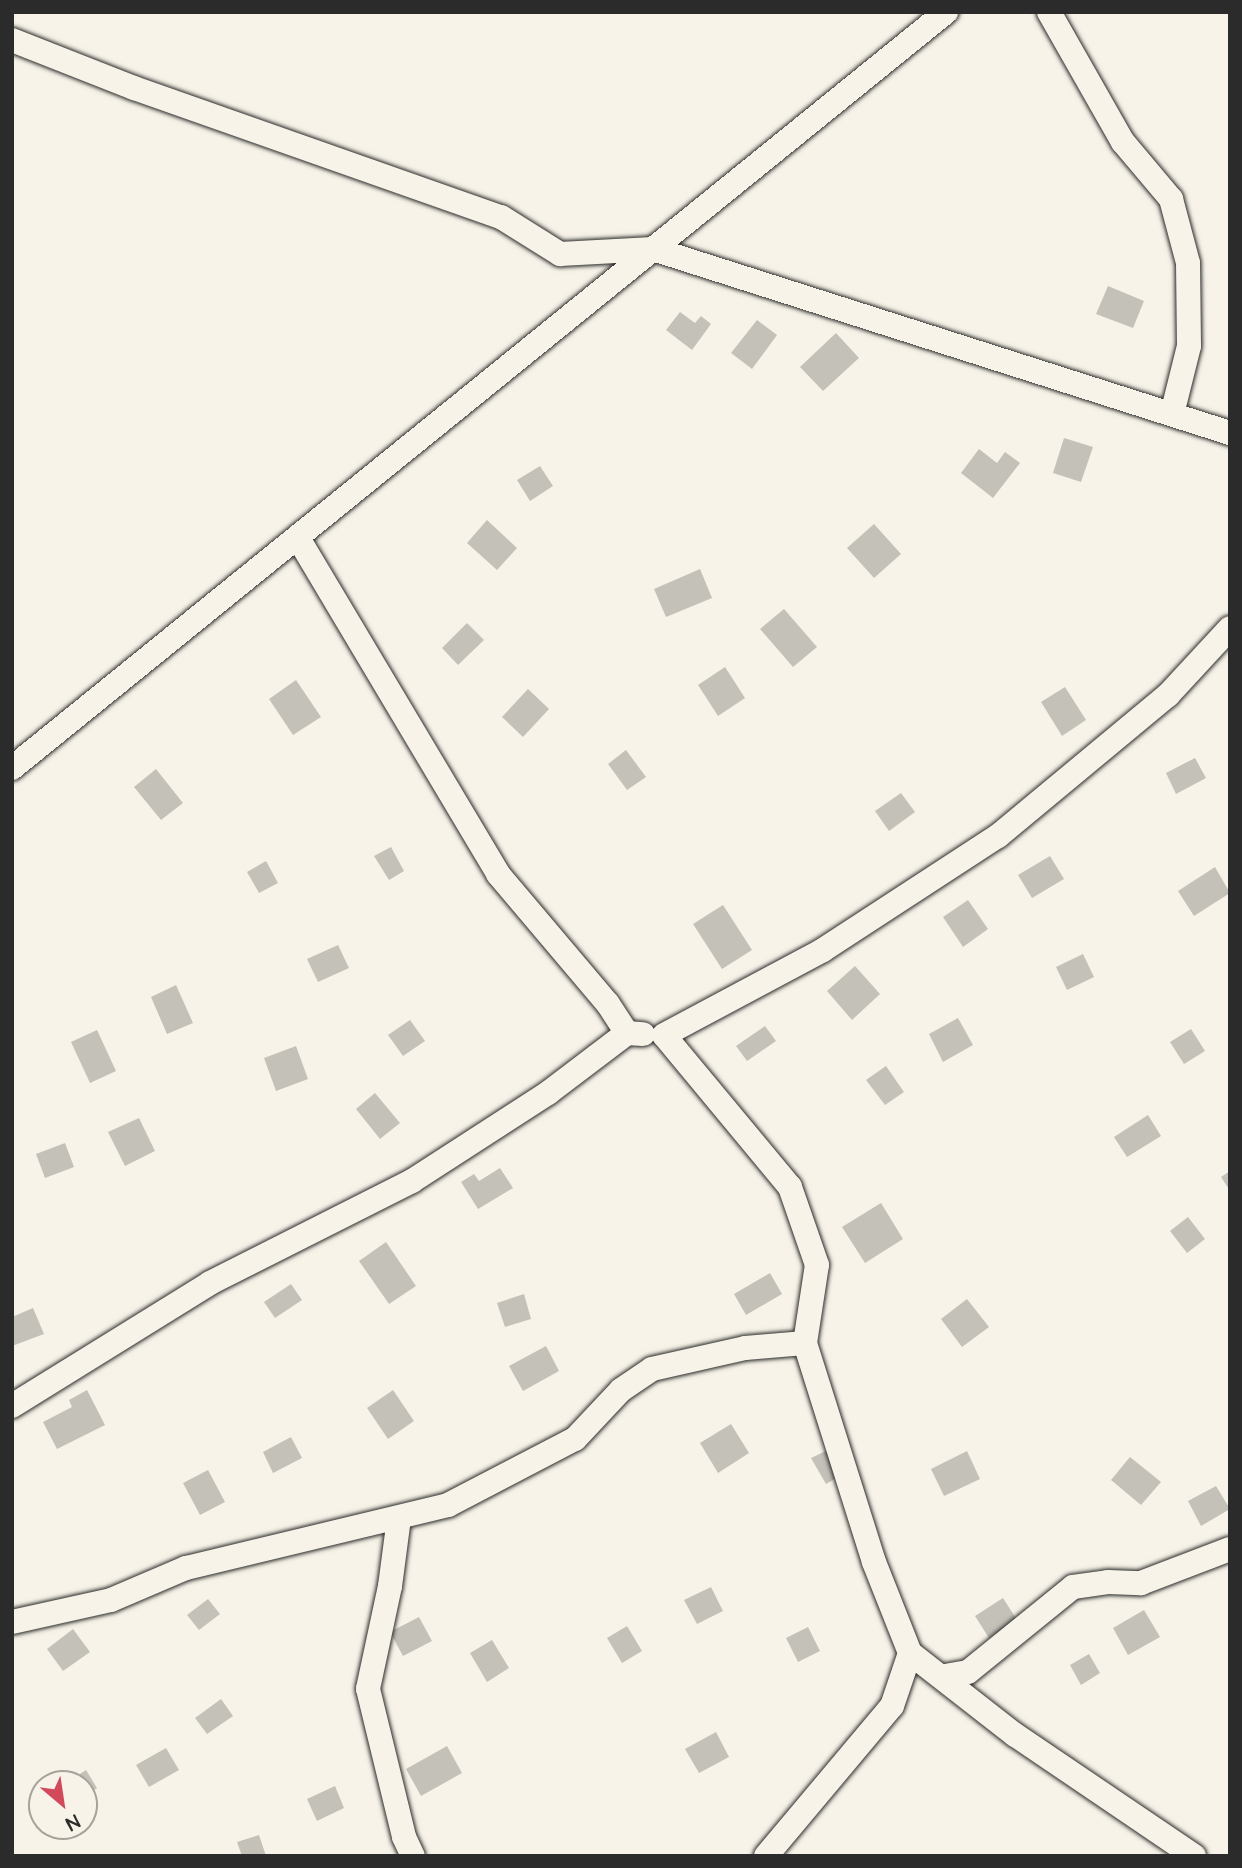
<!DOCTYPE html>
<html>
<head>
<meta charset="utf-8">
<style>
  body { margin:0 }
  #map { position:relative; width:1242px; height:1868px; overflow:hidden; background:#f7f3e8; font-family:"Architects Daughter",sans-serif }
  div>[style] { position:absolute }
  .building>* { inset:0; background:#c4c1b9 }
  .roads { filter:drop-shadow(0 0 2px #2b2b2b) drop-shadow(0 0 2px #2b2b2b) }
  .street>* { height:24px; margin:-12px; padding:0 12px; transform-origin:12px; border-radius:12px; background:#f7f3e8 }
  span { translate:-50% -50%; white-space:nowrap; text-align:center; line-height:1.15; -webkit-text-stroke:5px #f7f3e8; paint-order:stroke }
  .frame { position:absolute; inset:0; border:14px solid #2b2b2b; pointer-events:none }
  .north { position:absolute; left:28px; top:1770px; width:70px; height:70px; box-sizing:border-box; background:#f7f3e8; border:2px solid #a5a39c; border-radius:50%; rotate:151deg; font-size:19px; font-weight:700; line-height:28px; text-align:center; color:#2b2b2b }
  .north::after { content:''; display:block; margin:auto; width:24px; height:32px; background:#d1495b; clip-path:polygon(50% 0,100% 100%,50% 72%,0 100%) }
</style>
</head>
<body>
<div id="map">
  <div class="building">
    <i style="clip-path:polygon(1108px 286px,1144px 301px,1133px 328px,1096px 314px)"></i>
    <i style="clip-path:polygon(680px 312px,695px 323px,701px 316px,711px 324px,692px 350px,666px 330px)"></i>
    <i style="clip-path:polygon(757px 320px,777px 335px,752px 369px,731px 353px)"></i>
    <i style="clip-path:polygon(836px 333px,859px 358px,823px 391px,800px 367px)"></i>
    <i style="clip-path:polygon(1064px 438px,1093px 447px,1081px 482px,1053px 473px)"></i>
    <i style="clip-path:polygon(979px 449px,997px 463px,1005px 452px,1020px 463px,993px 498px,961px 473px)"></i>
    <i style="clip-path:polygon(540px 466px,553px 486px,530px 501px,517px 480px)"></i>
    <i style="clip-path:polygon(487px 520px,517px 548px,497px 570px,467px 543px)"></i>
    <i style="clip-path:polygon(874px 524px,901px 554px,874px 578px,847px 548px)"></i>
    <i style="clip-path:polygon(700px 569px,712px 598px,666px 617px,654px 589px)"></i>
    <i style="clip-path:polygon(784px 609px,817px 647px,793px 667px,760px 629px)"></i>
    <i style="clip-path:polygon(467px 623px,484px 640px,458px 665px,442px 648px)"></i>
    <i style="clip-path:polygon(725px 667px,745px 698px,718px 716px,698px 685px)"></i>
    <i style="clip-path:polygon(296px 680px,321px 717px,293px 735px,269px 699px)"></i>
    <i style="clip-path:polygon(1065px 687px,1086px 720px,1062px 736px,1041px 702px)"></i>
    <i style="clip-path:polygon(528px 689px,549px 709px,523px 737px,502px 717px)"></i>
    <i style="clip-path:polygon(626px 750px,646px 777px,627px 790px,608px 764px)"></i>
    <i style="clip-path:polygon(1195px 758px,1206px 778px,1176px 794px,1166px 773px)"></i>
    <i style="clip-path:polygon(156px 769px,183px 803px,161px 820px,134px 787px)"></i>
    <i style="clip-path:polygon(901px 793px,915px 812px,889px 831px,875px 811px)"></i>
    <i style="clip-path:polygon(391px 847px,404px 871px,389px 880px,374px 856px)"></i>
    <i style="clip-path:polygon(1050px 856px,1064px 879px,1032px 898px,1018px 875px)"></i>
    <i style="clip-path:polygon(266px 861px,278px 883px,259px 893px,247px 872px)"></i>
    <i style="clip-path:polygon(1215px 867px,1230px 893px,1194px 916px,1178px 891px)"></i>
    <i style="clip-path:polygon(968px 900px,988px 929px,963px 947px,943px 917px)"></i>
    <i style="clip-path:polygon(723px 905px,752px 950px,722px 969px,693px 924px)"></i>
    <i style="clip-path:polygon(338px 945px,349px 968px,318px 982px,307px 959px)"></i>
    <i style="clip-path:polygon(1083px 954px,1094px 977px,1067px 990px,1056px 967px)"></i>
    <i style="clip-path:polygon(855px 966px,880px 994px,852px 1020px,827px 991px)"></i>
    <i style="clip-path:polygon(176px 985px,193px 1023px,167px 1034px,151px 997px)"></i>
    <i style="clip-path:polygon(958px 1018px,973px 1045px,943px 1062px,929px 1034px)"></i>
    <i style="clip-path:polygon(410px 1020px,425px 1041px,403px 1056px,388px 1035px)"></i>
    <i style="clip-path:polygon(765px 1026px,776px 1041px,747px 1061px,736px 1046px)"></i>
    <i style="clip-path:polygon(1191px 1029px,1205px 1051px,1184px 1064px,1170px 1042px)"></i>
    <i style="clip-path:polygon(97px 1030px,116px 1071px,90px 1083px,71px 1042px)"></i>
    <i style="clip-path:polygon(296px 1046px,308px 1079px,276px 1091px,264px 1058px)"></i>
    <i style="clip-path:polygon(886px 1066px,904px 1092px,885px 1105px,866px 1080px)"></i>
    <i style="clip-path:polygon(375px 1093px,400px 1123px,380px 1139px,356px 1109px)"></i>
    <i style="clip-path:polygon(1148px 1115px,1161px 1136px,1127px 1157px,1114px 1137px)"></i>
    <i style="clip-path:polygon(139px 1118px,155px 1151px,125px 1166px,108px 1132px)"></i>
    <i style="clip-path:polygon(65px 1143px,74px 1167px,45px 1178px,36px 1154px)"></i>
    <i style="clip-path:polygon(500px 1168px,513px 1188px,478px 1209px,461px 1182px,474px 1174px,479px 1181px)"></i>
    <i style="clip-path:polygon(1230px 1171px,1230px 1191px,1221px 1177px)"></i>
    <i style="clip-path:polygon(881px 1203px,903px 1239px,865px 1263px,842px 1227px)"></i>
    <i style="clip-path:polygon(1188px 1217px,1205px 1239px,1187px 1253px,1170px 1231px)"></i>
    <i style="clip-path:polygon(386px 1242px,416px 1286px,389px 1304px,359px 1261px)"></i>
    <i style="clip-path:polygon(770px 1273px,782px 1294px,746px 1315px,734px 1294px)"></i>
    <i style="clip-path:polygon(291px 1284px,302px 1300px,275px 1318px,264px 1302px)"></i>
    <i style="clip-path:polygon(524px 1294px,531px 1319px,505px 1327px,497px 1303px)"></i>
    <i style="clip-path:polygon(967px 1299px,989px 1327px,962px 1347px,941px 1319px)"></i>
    <i style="clip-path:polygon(33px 1308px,44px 1334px,12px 1346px,12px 1317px)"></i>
    <i style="clip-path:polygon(546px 1346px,559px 1371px,523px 1391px,509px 1366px)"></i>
    <i style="clip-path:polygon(87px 1390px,105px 1425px,57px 1449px,43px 1422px,72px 1407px,69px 1400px)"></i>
    <i style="clip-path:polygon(393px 1390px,414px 1421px,388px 1439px,367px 1408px)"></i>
    <i style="clip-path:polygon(731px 1424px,749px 1453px,718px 1473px,700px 1443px)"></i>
    <i style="clip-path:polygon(291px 1437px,302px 1458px,273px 1473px,263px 1452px)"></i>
    <i style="clip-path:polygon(826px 1451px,840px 1476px,826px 1484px,811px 1458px)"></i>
    <i style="clip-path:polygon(967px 1451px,980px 1479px,944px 1496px,931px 1469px)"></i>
    <i style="clip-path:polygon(1130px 1457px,1161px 1482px,1141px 1505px,1111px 1480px)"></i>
    <i style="clip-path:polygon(208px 1470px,225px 1502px,200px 1515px,183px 1483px)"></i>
    <i style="clip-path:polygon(1216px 1486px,1230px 1509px,1201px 1526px,1188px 1501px)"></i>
    <i style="clip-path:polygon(711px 1587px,723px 1611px,697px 1624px,684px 1600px)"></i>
    <i style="clip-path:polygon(1003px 1598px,1017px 1620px,989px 1638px,975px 1616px)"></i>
    <i style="clip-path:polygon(208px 1599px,220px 1614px,199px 1630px,187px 1615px)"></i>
    <i style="clip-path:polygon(1144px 1610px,1160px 1637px,1128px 1655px,1113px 1628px)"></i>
    <i style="clip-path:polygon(419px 1617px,432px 1641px,403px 1656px,390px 1632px)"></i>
    <i style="clip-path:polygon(627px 1626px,642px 1651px,622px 1663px,607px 1638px)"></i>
    <i style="clip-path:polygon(808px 1627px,820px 1651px,798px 1662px,786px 1638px)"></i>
    <i style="clip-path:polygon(73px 1629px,90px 1652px,63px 1671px,47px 1649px)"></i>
    <i style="clip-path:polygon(492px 1640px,509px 1668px,487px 1682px,470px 1653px)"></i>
    <i style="clip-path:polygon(1089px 1654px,1100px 1673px,1081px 1685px,1070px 1665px)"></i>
    <i style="clip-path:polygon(221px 1699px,233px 1716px,207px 1734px,195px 1718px)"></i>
    <i style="clip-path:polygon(716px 1732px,729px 1757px,699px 1773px,685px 1749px)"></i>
    <i style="clip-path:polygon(447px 1746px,462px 1773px,421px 1796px,406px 1769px)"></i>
    <i style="clip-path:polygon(166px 1748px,179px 1770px,149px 1787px,136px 1765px)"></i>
    <i style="clip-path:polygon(86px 1770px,97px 1788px,84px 1798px,84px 1784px,65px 1784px)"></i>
    <i style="clip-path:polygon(335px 1786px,344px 1808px,317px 1821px,307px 1799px)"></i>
    <i style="clip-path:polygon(259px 1835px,266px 1856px,242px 1856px,237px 1842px)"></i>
  </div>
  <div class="roads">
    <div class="street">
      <i style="left:1049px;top:12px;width:150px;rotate:60.4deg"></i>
      <i style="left:1123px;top:142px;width:75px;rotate:49.9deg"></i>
      <i style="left:1171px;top:199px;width:66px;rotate:75.1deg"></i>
      <i style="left:1188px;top:263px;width:83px;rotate:89.3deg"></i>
      <i style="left:1189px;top:346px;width:70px;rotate:104deg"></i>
      <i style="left:12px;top:40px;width:131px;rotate:21.5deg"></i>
      <i style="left:134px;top:88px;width:389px;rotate:19.4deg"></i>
      <i style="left:501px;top:217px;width:70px;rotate:32.1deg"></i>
      <i style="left:560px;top:254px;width:93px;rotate:-3.1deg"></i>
      <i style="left:653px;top:249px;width:606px;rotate:17.69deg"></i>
      <i style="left:298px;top:538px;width:391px;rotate:59.2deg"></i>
      <i style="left:498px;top:874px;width:170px;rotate:49.8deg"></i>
      <i style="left:608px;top:1004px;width:35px;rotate:57deg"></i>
      <i style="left:627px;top:1033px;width:16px;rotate:4deg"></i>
      <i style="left:12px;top:768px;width:1202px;rotate:-38.99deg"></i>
      <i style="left:12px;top:1406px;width:233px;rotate:-31.8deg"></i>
      <i style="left:210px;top:1283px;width:226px;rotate:-26.8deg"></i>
      <i style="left:412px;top:1181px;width:162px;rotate:-32.9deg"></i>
      <i style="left:548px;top:1093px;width:99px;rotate:-37.2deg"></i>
      <i style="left:399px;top:1518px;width:69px;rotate:97.5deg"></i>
      <i style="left:390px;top:1586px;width:105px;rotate:102.1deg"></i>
      <i style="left:368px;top:1689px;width:152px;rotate:76.3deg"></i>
      <i style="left:404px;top:1837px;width:21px;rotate:65deg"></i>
      <i style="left:12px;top:1622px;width:101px;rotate:-12.5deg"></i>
      <i style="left:111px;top:1600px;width:82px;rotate:-23.1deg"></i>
      <i style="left:186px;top:1568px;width:269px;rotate:-13.5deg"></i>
      <i style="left:448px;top:1505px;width:143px;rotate:-27.5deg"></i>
      <i style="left:575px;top:1439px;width:67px;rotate:-46.8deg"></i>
      <i style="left:621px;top:1390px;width:37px;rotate:-34deg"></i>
      <i style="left:652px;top:1369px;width:95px;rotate:-12.7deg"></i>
      <i style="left:745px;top:1348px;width:60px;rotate:-4.8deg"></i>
      <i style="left:945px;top:1676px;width:23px;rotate:-10deg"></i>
      <i style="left:968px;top:1672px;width:135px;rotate:-39deg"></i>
      <i style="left:1073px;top:1587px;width:35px;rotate:-8deg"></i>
      <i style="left:1108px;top:1582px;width:33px;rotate:2deg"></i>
      <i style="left:1141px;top:1583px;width:95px;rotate:-20.9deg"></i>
      <i style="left:766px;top:1856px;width:196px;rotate:-50deg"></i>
      <i style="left:892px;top:1706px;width:56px;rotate:-71.2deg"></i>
      <i style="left:1194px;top:1856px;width:216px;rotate:-145.9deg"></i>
      <i style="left:1015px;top:1735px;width:133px;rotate:-142deg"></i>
      <i style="left:910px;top:1653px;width:98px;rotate:-111.6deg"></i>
      <i style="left:874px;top:1562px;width:230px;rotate:-107.5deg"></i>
      <i style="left:805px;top:1343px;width:79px;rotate:-81.3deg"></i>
      <i style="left:817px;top:1265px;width:83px;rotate:-109.1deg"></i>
      <i style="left:790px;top:1187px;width:197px;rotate:-129.7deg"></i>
      <i style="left:664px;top:1035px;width:180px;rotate:-28.1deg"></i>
      <i style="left:823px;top:950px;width:209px;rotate:-33.1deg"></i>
      <i style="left:998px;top:836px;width:221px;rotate:-39.7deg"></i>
      <i style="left:1168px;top:695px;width:91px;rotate:-47.2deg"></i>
    </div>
  </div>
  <div class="frame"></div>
  <div class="north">N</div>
</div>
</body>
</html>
